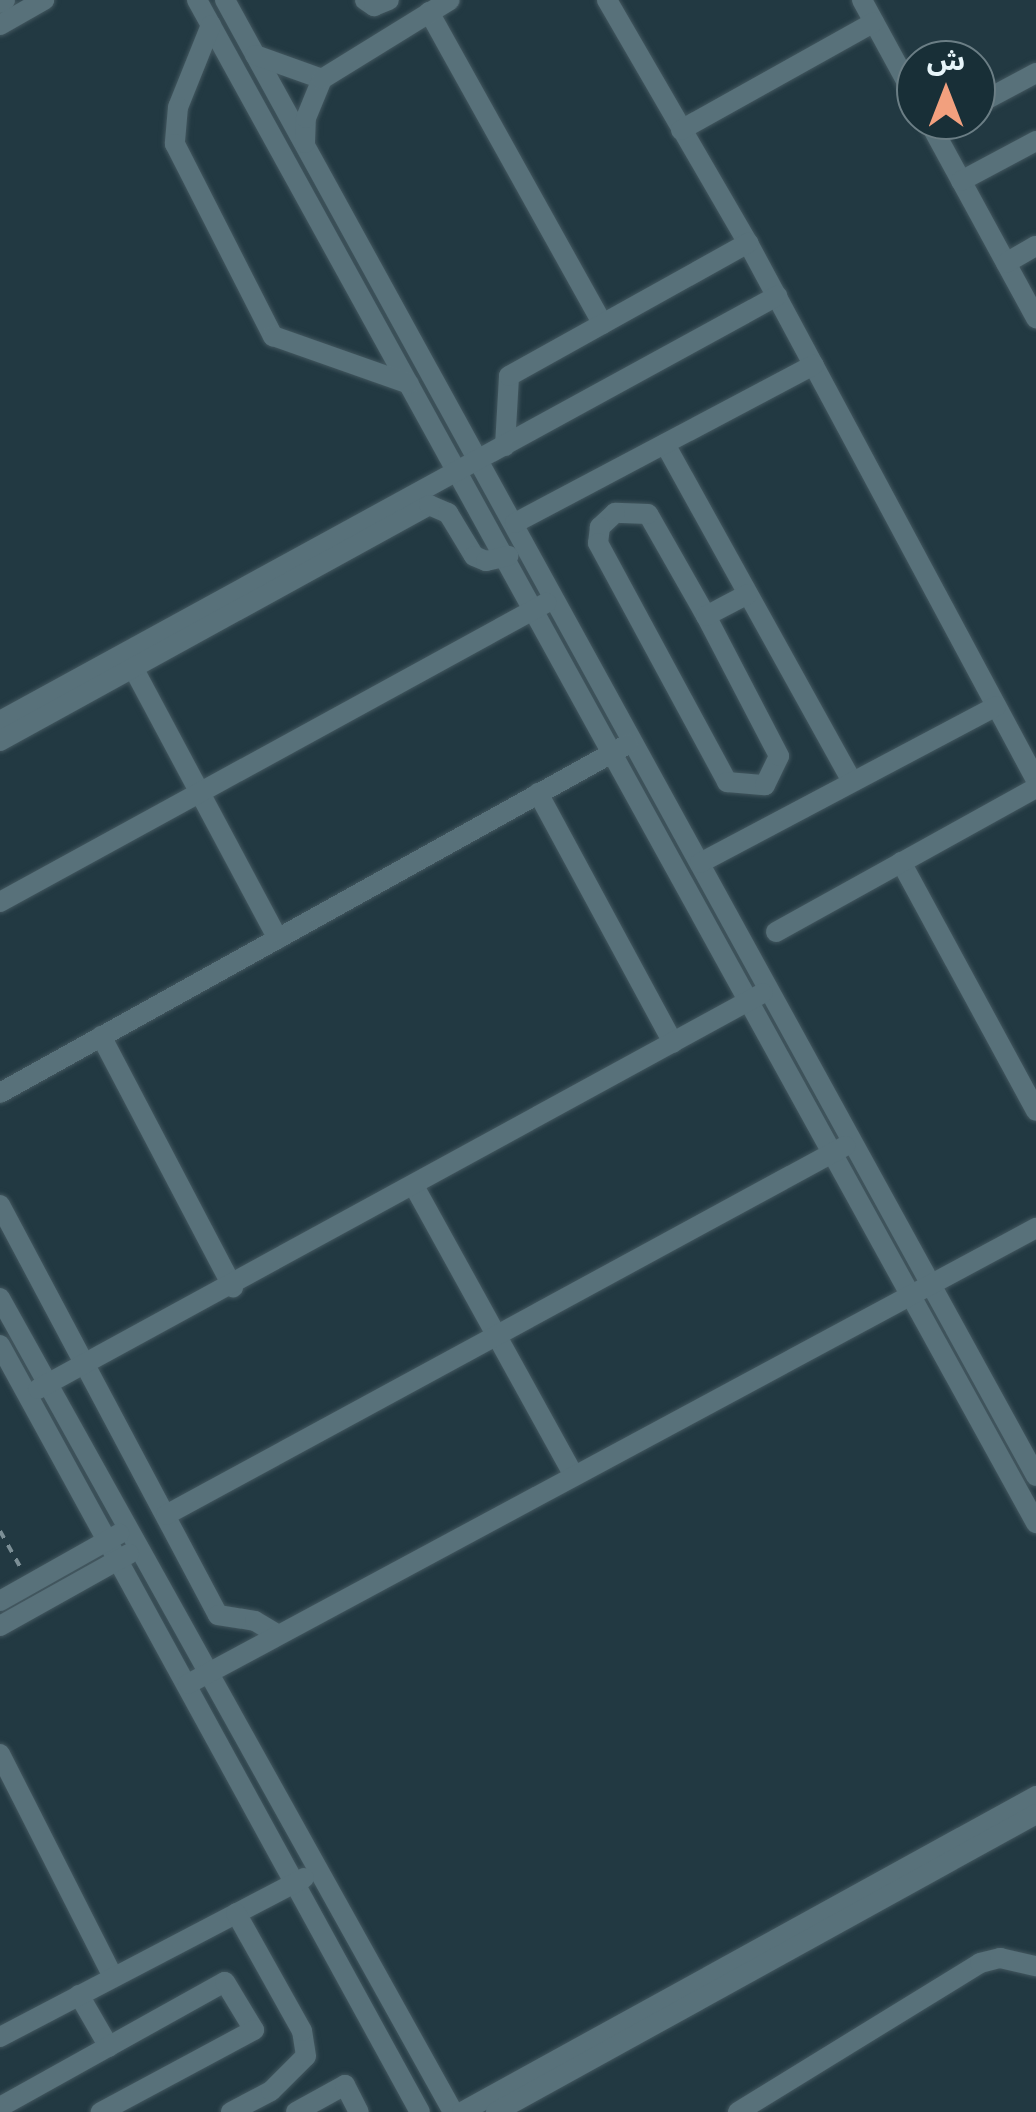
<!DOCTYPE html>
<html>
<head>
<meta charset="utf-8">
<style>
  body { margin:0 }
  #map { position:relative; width:1036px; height:2112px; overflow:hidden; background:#223942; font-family:Georgia,"Noto Sans Arabic",serif }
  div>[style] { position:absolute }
  .path>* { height:4px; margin-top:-2px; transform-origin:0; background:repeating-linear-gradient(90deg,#7c8f96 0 8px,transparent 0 16px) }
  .roads { filter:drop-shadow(0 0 2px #43575f) drop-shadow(0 0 2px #43575f) }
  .minor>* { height:20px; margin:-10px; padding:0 10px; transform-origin:10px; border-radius:10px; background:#58717a }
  span { translate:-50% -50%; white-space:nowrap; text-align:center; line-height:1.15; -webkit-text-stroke:8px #182f37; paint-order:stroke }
  .north { position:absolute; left:896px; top:40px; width:100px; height:100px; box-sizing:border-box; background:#182f37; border:2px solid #6b7e85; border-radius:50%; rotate:0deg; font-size:28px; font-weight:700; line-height:40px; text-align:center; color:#e7f5fa }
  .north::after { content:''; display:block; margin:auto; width:35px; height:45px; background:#f2a07e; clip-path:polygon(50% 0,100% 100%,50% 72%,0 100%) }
</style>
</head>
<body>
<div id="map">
  <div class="path">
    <i style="left:0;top:1531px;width:45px;rotate:60.6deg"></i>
  </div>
  <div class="roads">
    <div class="minor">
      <i style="left:197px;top:0;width:1739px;rotate:61.15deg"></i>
      <i style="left:225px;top:0;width:1684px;rotate:61.21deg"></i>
      <i style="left:365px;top:0;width:11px;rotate:34deg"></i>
      <i style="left:374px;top:6px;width:16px;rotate:-22deg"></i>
      <i style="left:607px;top:0;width:281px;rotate:59.9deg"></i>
      <i style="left:748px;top:243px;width:609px;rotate:61.79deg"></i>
      <i style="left:862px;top:0;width:113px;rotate:61.4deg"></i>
      <i style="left:0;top:3px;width:6px;rotate:-31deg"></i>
      <i style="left:429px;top:12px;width:357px;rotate:60.9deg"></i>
      <i style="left:0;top:25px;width:51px;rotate:-29.6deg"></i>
      <i style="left:211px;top:25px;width:88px;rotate:111.9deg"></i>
      <i style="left:178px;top:107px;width:37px;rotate:95deg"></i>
      <i style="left:175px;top:144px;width:216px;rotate:63deg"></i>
      <i style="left:273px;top:336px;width:144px;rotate:19.4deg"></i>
      <i style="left:255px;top:55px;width:71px;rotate:19.7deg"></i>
      <i style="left:976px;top:105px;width:68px;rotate:-28.1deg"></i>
      <i style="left:928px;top:120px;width:226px;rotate:61.4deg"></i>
      <i style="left:681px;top:130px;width:221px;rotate:-29.2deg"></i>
      <i style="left:305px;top:143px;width:25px;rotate:-88deg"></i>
      <i style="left:306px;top:118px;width:42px;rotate:-67.7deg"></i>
      <i style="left:322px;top:79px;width:150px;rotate:-31.7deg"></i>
      <i style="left:961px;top:181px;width:85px;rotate:-28.1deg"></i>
      <i style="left:1006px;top:263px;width:34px;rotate:-30deg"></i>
      <i style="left:665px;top:444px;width:386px;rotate:61deg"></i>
      <i style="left:505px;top:446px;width:70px;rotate:-86.7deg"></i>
      <i style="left:509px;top:376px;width:274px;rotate:-29.1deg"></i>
      <i style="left:515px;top:523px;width:338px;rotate:-27.9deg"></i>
      <i style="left:706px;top:616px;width:117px;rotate:-119.6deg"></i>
      <i style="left:648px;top:514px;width:33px;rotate:-178deg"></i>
      <i style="left:615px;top:513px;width:21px;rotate:137deg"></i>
      <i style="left:600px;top:527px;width:16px;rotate:97deg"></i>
      <i style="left:598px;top:543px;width:272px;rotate:61.6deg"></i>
      <i style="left:727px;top:782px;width:38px;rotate:5deg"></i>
      <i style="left:765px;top:785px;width:32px;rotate:-64deg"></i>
      <i style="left:779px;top:756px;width:158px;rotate:-117.5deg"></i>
      <i style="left:706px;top:616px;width:47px;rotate:-27.6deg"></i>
      <i style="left:129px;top:660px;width:316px;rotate:61.9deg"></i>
      <i style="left:0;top:721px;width:886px;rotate:-28.68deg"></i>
      <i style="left:0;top:741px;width:490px;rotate:-28.8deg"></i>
      <i style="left:429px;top:505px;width:21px;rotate:23deg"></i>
      <i style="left:448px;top:513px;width:50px;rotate:58.8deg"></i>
      <i style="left:474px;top:556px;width:13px;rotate:23deg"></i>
      <i style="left:486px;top:561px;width:23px;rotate:-13deg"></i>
      <i style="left:538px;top:793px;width:284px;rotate:61.6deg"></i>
      <i style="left:901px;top:862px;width:283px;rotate:61.5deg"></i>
      <i style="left:700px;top:863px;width:335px;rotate:-27.9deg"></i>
      <i style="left:0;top:902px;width:623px;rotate:-28.71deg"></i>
      <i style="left:776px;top:932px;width:297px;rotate:-29deg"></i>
      <i style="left:101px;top:1036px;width:284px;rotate:62.3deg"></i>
      <i style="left:0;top:1093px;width:718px;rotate:-29.06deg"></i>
      <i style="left:414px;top:1186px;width:327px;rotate:61.1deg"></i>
      <i style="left:0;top:1205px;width:464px;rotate:62deg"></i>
      <i style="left:218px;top:1615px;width:37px;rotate:9deg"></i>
      <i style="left:255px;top:1621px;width:26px;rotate:31deg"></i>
      <i style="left:0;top:1298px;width:932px;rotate:60.9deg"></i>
      <i style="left:0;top:1345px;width:874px;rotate:61.3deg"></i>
      <i style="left:38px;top:1389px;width:826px;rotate:-28.64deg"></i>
      <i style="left:166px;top:1515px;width:773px;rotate:-28.52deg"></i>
      <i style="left:0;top:1601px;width:137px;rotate:-29.4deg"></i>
      <i style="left:0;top:1626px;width:148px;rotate:-29.2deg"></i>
      <i style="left:188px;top:1684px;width:963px;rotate:-28.27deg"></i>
      <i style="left:0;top:1754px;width:250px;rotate:63.1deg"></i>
      <i style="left:79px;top:1995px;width:60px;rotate:60deg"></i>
      <i style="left:0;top:2037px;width:343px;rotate:-27.6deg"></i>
      <i style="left:0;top:2107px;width:257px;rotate:-29.1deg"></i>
      <i style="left:225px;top:1982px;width:56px;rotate:58.9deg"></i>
      <i style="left:254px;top:2030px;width:174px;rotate:151.8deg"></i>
      <i style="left:231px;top:2112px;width:45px;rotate:-27.7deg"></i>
      <i style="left:271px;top:2091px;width:49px;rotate:-45deg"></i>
      <i style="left:306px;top:2056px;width:25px;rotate:-99deg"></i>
      <i style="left:302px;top:2031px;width:135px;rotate:-119.2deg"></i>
      <i style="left:296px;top:2112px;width:56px;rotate:-28.9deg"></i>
      <i style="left:345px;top:2085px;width:30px;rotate:63deg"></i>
      <i style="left:462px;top:2112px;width:655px;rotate:-28.83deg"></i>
      <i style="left:496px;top:2112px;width:617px;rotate:-28.89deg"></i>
      <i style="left:738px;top:2112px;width:284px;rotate:-31.6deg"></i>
      <i style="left:980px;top:1963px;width:21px;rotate:-14deg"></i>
      <i style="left:1000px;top:1958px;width:37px;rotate:13deg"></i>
    </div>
  </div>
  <div class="north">ش</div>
</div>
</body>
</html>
